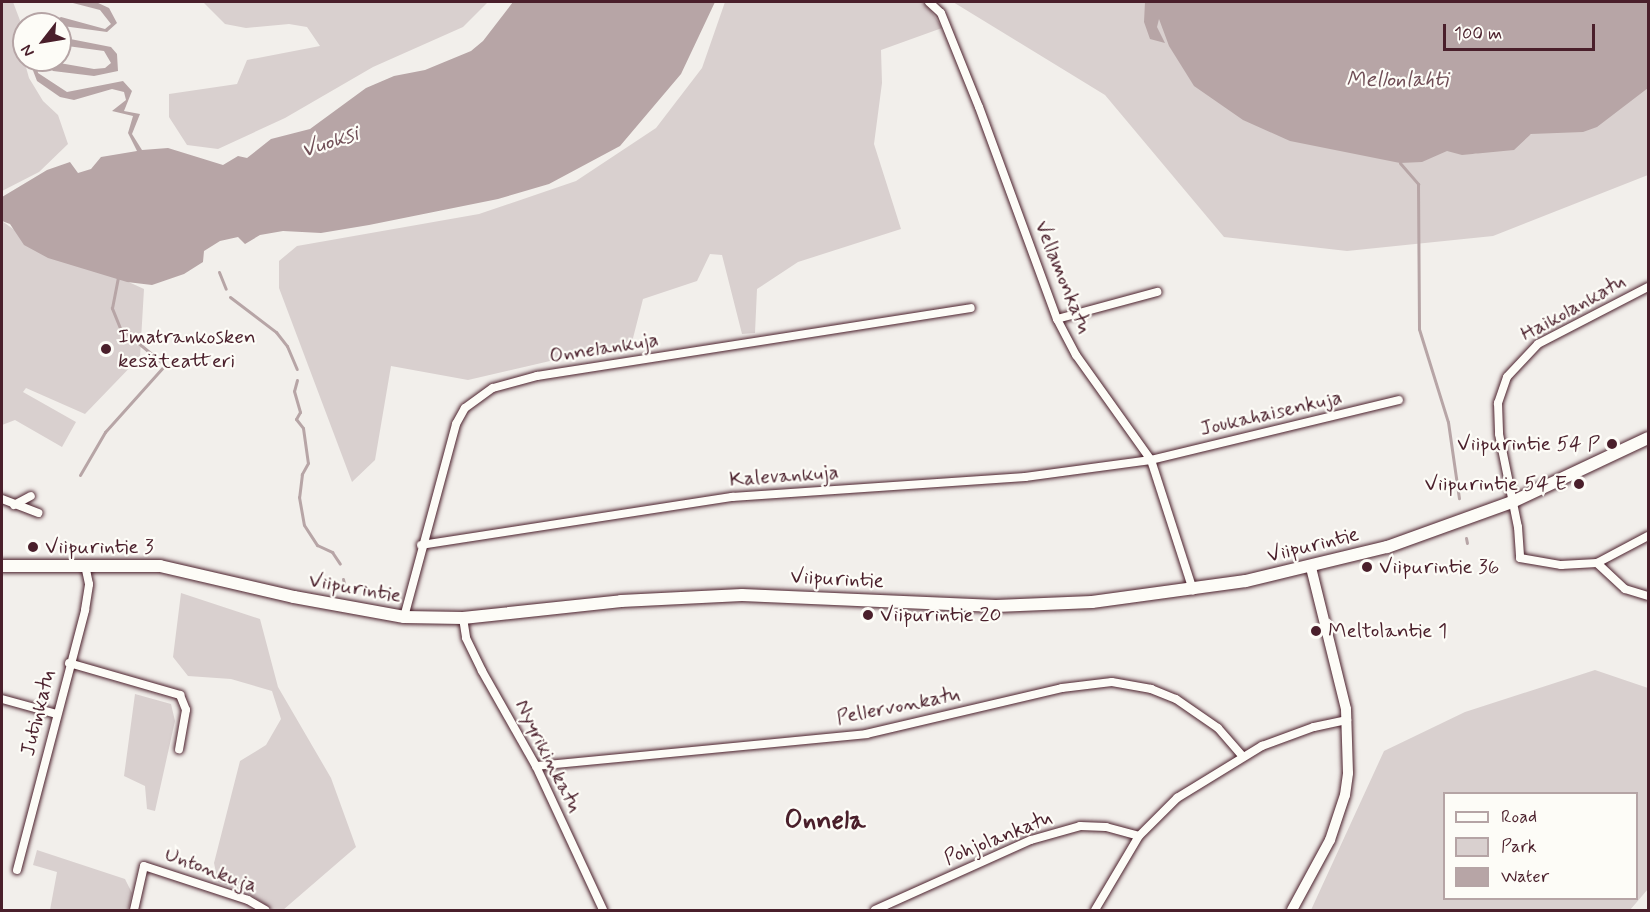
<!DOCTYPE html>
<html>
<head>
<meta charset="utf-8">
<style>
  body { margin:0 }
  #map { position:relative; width:1650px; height:912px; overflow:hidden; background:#f2efeb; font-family:Mynerve,sans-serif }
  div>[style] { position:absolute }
  .green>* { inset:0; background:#d9d0cf }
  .water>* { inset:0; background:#b7a5a6 }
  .stream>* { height:3px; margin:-1.5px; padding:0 1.5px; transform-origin:1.5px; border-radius:1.5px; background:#b7a5a6 }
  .roads { filter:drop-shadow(0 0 2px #4a1f2b) drop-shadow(0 0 2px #4a1f2b) }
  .minor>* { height:8px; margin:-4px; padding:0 4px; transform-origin:4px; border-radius:4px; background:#fdfcf7 }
  .tertiary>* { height:10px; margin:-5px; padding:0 5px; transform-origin:5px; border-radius:5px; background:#fdfcf7 }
  .secondary>* { height:12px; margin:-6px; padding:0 6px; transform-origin:6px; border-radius:6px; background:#fdfcf7 }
  .dots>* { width:16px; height:16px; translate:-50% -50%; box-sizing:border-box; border:3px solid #fdfcf7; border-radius:50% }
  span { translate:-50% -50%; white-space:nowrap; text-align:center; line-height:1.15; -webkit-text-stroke:4.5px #fdfcf7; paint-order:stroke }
  .street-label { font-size:21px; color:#4a1f2b }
  .poi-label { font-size:21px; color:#4a1f2b }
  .left { translate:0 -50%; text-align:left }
  .right { translate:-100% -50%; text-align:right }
  .water-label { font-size:22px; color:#704e56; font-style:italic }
  .district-label { font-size:27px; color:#4a1f2b; font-weight:700 }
  .frame { position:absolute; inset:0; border:3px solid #4a1f2b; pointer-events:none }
  .legend { position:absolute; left:1443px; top:792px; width:195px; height:108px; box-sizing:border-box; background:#fdfcf7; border:2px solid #b5a4a5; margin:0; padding:8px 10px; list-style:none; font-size:18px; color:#4a1f2b }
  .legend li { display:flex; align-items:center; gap:12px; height:30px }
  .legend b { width:30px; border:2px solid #b5a4a5 }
  .north { position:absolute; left:12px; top:12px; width:60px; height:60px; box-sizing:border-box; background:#fdfcf7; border:2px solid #b5a4a5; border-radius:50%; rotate:239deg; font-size:16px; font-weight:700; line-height:24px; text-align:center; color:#4a1f2b }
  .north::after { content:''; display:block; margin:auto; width:21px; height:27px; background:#4a1f2b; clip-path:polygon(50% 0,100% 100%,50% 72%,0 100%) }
  .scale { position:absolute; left:1443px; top:24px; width:152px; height:27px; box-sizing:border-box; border:3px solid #4a1f2b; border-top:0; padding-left:8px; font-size:18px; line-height:21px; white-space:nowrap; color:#4a1f2b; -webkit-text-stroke:4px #fdfcf7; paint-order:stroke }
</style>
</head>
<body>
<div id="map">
  <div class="green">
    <i style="clip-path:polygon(2px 2px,13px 2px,24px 31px,24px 60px,29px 78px,43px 101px,58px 115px,68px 144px,39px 172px,2px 191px)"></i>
    <i style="clip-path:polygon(203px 2px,488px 2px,463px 27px,373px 67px,285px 118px,218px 149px,187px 145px,169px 117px,169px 94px,237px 84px,247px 60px,320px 46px,307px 27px,289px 24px,246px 28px,225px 24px)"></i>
    <i style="clip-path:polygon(725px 2px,926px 3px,942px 28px,881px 50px,882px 83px,874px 144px,901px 229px,798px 262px,757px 289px,755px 333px,742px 334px,722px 255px,710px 254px,697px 281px,643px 299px,632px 342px,468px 380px,391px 366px,375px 460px,352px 482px,279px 288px,279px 261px,297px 246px,479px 214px,576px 181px,656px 128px,702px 68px)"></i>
    <i style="clip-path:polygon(953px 2px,1180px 2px,1364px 138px,1475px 154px,1552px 127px,1648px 81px,1648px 175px,1493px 236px,1347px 251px,1224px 237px,1105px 95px)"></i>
    <i style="clip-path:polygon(2px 221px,16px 231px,144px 289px,140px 357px,85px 414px,26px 388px,23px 392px,76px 422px,62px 447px,15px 420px,2px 425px)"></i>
    <i style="clip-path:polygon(181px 593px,260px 619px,278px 687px,331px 778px,356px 847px,283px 910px,273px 910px,248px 893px,218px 882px,214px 863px,240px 761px,266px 745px,281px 719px,272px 691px,231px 679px,188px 676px,173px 657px)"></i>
    <i style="clip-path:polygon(evenodd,1595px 670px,1648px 688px,1648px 889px,1630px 910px,1311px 910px,1384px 751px,1465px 712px,1595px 670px,1444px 794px,1636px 794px,1636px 898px,1444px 898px,1444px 794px)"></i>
    <i style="clip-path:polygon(135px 694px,171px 704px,175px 721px,155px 811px,147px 809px,145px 786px,124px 776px)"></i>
    <i style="clip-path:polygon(37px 850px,125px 879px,132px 893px,128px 910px,50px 910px,57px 872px,33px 865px)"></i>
  </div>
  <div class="water">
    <i style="clip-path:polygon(69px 2px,96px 2px,109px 8px,117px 23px,107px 32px,48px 24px,61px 17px,105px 29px,111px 24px,100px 10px)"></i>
    <i style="clip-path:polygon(513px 2px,715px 2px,681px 74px,620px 146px,549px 184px,498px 199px,369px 225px,321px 233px,283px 231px,260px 235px,245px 244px,238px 237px,220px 241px,204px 251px,203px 262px,184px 274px,152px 285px,127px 282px,48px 258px,24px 245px,10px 224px,2px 221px,2px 197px,47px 170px,70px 162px,78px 173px,91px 169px,101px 157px,137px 151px,128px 133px,133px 116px,112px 111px,126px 100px,124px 92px,112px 89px,74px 100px,60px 97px,37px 81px,29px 60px,36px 60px,38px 73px,67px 92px,123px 81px,132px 91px,124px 111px,140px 114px,132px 134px,142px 150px,168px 148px,223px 165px,238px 156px,247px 158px,271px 139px,310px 129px,366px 88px,394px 76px,425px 70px,471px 51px,483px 41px)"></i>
    <i style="clip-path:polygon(1145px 2px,1648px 2px,1648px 88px,1597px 127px,1583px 132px,1531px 134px,1514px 150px,1462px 155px,1447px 151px,1422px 162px,1400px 163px,1290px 141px,1243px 120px,1194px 86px,1169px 46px,1159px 19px,1157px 27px,1165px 43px,1150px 39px,1144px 22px)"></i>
    <i style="clip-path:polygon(60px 37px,111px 47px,117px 54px,118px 71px,94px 76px,53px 71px,42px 60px,94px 69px,105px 68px,111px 63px,104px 51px,60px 45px)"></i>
  </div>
  <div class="stream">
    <i style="left:1400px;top:163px;width:28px;rotate:49deg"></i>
    <i style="left:1418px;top:184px;width:145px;rotate:89.6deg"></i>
    <i style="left:1419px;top:329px;width:97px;rotate:72.7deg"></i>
    <i style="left:1448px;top:422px;width:77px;rotate:81.8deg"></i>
    <i style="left:219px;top:272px;width:18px;rotate:68deg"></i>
    <i style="left:230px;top:297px;width:58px;rotate:37.3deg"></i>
    <i style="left:276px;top:332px;width:18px;rotate:52deg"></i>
    <i style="left:287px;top:346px;width:25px;rotate:67deg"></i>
    <i style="left:297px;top:380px;width:11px;rotate:105deg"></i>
    <i style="left:294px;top:391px;width:22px;rotate:74deg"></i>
    <i style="left:300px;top:412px;width:8px;rotate:120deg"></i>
    <i style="left:296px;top:419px;width:11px;rotate:52deg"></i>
    <i style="left:303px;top:428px;width:35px;rotate:82deg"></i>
    <i style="left:308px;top:463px;width:13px;rotate:119deg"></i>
    <i style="left:302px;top:474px;width:23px;rotate:97deg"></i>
    <i style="left:299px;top:497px;width:28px;rotate:80deg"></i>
    <i style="left:304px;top:525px;width:24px;rotate:57deg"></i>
    <i style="left:317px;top:545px;width:17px;rotate:25deg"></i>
    <i style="left:332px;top:552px;width:14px;rotate:56deg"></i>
    <i style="left:80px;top:475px;width:50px;rotate:-59.8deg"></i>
    <i style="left:105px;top:432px;width:90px;rotate:-48.2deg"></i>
    <i style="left:165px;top:365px;width:58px;rotate:-140.6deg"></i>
    <i style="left:120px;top:328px;width:22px;rotate:-112deg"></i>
    <i style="left:112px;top:308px;width:33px;rotate:-79deg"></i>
    <i style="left:1466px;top:538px;width:5px;rotate:79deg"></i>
    <i style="left:343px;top:579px;width:13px;rotate:77deg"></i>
  </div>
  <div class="roads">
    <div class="minor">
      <i style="left:929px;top:2px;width:16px;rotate:43deg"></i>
      <i style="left:941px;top:13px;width:101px;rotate:68deg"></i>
      <i style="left:979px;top:107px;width:226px;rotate:69.8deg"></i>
      <i style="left:1057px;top:319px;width:41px;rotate:62.2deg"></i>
      <i style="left:1076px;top:355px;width:129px;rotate:54.5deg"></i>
      <i style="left:1151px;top:460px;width:137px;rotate:72.1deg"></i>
      <i style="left:1648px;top:287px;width:124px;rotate:152.6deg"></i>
      <i style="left:1538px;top:344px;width:45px;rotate:133.2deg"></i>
      <i style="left:1507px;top:377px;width:28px;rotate:109deg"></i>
      <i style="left:1498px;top:403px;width:31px;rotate:88deg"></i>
      <i style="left:1499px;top:434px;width:95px;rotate:78.5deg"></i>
      <i style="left:1518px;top:527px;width:31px;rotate:86deg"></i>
      <i style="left:1520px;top:558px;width:42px;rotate:9.7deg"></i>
      <i style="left:1561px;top:565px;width:36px;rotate:-3deg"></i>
      <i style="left:1597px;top:563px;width:58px;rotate:-27.9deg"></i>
      <i style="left:1057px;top:319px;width:104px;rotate:-15.1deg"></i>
      <i style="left:2px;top:499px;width:39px;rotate:21deg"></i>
      <i style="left:14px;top:505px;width:19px;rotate:-28deg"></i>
      <i style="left:421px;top:545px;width:315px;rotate:-8.8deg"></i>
      <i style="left:732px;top:497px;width:294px;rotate:-3.9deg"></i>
      <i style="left:1025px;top:477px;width:127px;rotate:-7.7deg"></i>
      <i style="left:1151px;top:460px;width:255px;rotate:-13.6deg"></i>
      <i style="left:1597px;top:563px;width:38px;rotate:43deg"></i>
      <i style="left:1625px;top:589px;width:24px;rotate:17deg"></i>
      <i style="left:404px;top:617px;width:200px;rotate:-74.9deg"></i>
      <i style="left:456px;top:424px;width:18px;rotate:-61deg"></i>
      <i style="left:465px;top:408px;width:34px;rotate:-36deg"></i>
      <i style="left:493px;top:388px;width:46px;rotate:-15.3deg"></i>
      <i style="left:537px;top:376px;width:439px;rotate:-8.9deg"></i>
      <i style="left:463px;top:618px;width:20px;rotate:81deg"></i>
      <i style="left:466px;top:638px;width:37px;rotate:64deg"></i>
      <i style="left:482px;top:671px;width:109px;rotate:60.4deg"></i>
      <i style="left:536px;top:766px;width:159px;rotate:65deg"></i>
      <i style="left:69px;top:663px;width:116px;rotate:16.1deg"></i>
      <i style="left:180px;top:695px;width:16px;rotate:68deg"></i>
      <i style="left:186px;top:710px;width:40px;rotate:100deg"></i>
      <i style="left:2px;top:699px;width:57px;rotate:15.3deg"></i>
      <i style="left:536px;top:766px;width:332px;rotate:-5.5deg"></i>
      <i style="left:866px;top:734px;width:201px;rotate:-13.2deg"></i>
      <i style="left:1062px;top:688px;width:50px;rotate:-6.8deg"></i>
      <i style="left:1112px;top:682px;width:40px;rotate:10deg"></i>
      <i style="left:1151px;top:689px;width:27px;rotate:22deg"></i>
      <i style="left:1176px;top:699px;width:51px;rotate:34.6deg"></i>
      <i style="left:1218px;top:728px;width:37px;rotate:49deg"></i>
      <i style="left:17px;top:870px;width:269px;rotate:-75.3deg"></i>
      <i style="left:85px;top:610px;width:26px;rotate:-81deg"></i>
      <i style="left:89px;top:584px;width:19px;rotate:-102deg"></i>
      <i style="left:134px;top:910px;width:45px;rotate:-77.2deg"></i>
      <i style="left:144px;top:866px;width:109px;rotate:18.1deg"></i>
      <i style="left:248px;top:900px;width:20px;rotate:30deg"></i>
      <i style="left:875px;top:910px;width:171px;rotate:-24.2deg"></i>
      <i style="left:1031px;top:840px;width:51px;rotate:-15.9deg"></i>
      <i style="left:1080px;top:826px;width:26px;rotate:2deg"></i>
      <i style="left:1106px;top:827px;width:34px;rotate:15deg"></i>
      <i style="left:1095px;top:910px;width:86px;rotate:-59.3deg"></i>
      <i style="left:1139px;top:836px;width:54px;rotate:-45deg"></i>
      <i style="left:1177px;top:798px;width:100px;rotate:-31.5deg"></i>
      <i style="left:1262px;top:746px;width:55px;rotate:-20.1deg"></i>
      <i style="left:1314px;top:727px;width:34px;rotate:-12deg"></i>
    </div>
    <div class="tertiary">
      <i style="left:1292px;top:910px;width:80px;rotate:-61.5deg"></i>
      <i style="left:1330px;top:840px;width:47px;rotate:-71.6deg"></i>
      <i style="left:1345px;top:795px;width:22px;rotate:-82deg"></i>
      <i style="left:1348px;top:773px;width:64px;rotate:-91.8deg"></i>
      <i style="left:1346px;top:709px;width:145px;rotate:-103.9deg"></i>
    </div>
    <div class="secondary">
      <i style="left:2px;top:566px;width:158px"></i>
      <i style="left:160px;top:566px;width:138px;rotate:13deg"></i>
      <i style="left:294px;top:597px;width:112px;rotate:10.3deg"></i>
      <i style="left:404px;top:617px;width:59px;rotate:1deg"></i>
      <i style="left:463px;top:618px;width:159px;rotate:-6.1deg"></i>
      <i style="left:621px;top:601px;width:121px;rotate:-2.8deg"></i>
      <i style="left:742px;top:595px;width:254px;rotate:2.5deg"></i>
      <i style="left:996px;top:606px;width:96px;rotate:-2.4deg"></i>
      <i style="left:1092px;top:602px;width:155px;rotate:-7.8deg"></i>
      <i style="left:1246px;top:581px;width:145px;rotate:-13.6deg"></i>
      <i style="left:1387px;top:547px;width:133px;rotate:-19.8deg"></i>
      <i style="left:1512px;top:502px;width:150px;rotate:-25.2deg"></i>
    </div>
  </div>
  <div class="dots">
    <i style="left:106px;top:349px;background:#4a1f2b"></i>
    <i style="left:1612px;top:444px;background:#4a1f2b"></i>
    <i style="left:1579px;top:484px;background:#4a1f2b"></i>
    <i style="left:33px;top:547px;background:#4a1f2b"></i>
    <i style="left:1367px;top:567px;background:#4a1f2b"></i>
    <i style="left:868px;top:615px;background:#4a1f2b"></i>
    <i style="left:1316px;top:631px;background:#4a1f2b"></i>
  </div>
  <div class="street-label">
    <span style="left:1063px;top:277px;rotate:68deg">Vellamonkatu</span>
    <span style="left:1573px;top:308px;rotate:-29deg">Haikolankatu</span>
    <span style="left:604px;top:348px;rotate:-9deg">Onnelankuja</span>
    <span style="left:1271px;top:413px;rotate:-13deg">Joukahaisenkuja</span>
    <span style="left:784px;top:476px;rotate:-4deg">Kalevankuja</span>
    <span style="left:1313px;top:545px;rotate:-14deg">Viipurintie</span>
    <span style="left:837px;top:579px;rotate:3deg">Viipurintie</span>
    <span style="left:355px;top:588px;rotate:10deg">Viipurintie</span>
    <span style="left:898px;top:706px;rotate:-11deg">Pellervonkatu</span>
    <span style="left:38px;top:713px;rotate:-76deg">Jutinkatu</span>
    <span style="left:548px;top:756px;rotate:63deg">Nyyrikinkatu</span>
    <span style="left:998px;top:838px;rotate:-22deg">Pohjolankatu</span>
    <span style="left:211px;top:870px;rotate:20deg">Untonkuja</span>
  </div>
  <div class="poi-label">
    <span class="left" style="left:118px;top:349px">Imatrankosken<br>kesäteatteri</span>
    <span class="right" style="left:1600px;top:444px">Viipurintie 54 P</span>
    <span class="right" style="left:1567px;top:484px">Viipurintie 54 E</span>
    <span class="left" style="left:45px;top:547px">Viipurintie 3</span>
    <span class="left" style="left:1379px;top:567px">Viipurintie 36</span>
    <span class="left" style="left:880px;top:615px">Viipurintie 20</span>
    <span class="left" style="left:1328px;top:631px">Meltolantie 1</span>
  </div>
  <div class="water-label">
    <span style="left:1397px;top:81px">Mellonlahti</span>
    <span style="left:330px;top:143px;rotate:-18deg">Vuoksi</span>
  </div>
  <div class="district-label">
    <span style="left:825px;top:821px">Onnela</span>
  </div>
  <div class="frame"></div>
  <ul class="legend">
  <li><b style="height:8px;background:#fdfcf7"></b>Road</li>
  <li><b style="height:16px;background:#d9d0cf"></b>Park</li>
  <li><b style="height:16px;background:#b7a5a6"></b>Water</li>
  </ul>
  <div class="north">N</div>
  <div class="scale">100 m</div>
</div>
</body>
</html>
